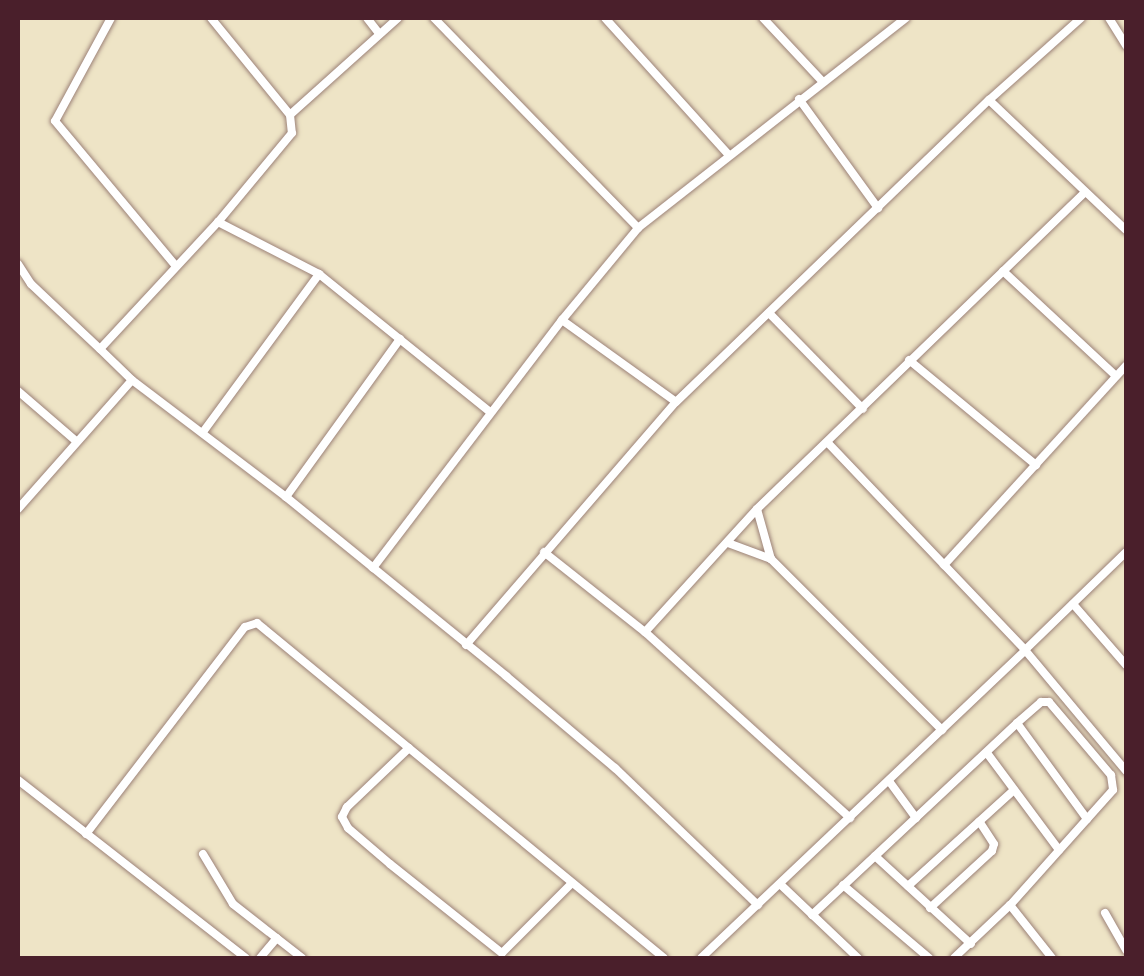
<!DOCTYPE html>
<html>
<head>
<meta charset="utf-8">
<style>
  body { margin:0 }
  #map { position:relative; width:1144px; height:976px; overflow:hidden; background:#eee4c6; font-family:Dekko,sans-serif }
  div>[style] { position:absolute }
  .roads { filter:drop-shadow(0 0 2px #9c8278) drop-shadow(0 0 2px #9c8278) }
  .minor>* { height:8px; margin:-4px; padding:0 4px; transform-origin:4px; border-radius:4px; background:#fff }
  span { translate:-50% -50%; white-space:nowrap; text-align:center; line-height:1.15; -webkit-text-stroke:9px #f7f3e8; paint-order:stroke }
  .frame { position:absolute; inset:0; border:20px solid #4a1f2b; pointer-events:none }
</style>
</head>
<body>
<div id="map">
  <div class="roads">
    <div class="minor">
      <i style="left:111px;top:18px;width:117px;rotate:118.5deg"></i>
      <i style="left:55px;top:121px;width:187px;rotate:50.2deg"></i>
      <i style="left:211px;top:18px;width:125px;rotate:50.8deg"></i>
      <i style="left:367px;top:18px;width:18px;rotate:52deg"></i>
      <i style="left:398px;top:18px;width:145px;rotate:138.1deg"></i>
      <i style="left:290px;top:115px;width:18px;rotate:84deg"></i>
      <i style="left:292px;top:133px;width:116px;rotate:129.7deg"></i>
      <i style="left:218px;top:222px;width:173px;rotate:132.9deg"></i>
      <i style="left:100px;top:349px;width:45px;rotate:44.1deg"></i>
      <i style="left:132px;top:380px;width:193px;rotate:37.2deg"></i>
      <i style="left:286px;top:497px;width:284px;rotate:39.1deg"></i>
      <i style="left:506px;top:676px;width:143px;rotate:40.2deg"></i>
      <i style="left:615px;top:768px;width:198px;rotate:43.8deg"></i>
      <i style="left:434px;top:18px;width:293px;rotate:45.8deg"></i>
      <i style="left:605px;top:18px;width:183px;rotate:47.9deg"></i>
      <i style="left:763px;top:18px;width:86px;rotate:46.9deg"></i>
      <i style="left:1109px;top:18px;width:32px;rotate:58deg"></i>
      <i style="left:799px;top:99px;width:135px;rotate:54.1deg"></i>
      <i style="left:989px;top:100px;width:189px;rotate:43.5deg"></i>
      <i style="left:218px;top:222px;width:114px;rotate:27.2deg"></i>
      <i style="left:319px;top:274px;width:220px;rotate:38.9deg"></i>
      <i style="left:18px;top:264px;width:24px;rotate:57deg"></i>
      <i style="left:31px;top:284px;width:95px;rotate:43.3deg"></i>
      <i style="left:1003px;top:271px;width:153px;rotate:42.9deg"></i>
      <i style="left:769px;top:313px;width:134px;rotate:45.6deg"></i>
      <i style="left:562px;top:320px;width:140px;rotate:35.7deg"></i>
      <i style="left:909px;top:360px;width:165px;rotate:39.6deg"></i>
      <i style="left:18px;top:391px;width:77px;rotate:40.8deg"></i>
      <i style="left:203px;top:432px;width:196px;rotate:-53.7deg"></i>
      <i style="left:828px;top:443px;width:286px;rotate:46.4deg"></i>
      <i style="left:1025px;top:650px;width:141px;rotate:-44.1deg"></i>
      <i style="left:286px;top:497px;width:195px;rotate:-54.2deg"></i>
      <i style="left:18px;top:509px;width:172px;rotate:-48.5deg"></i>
      <i style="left:757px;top:509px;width:52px;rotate:74.4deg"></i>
      <i style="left:728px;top:543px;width:46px;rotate:20.4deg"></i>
      <i style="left:771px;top:559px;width:242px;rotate:45deg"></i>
      <i style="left:544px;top:552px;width:129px;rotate:38.4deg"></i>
      <i style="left:645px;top:632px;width:277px;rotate:42.2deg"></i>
      <i style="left:944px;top:565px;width:270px;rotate:-47.6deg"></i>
      <i style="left:373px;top:568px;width:312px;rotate:-52.7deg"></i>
      <i style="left:562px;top:320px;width:119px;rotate:-50.4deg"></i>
      <i style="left:638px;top:228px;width:340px;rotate:-38.1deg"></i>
      <i style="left:1073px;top:604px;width:81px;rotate:49deg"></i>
      <i style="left:645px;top:632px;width:166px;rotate:-47.7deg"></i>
      <i style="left:757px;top:509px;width:456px;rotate:-44deg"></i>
      <i style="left:466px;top:645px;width:321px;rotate:-49.2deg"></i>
      <i style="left:676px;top:402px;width:435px;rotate:-44deg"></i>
      <i style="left:989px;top:100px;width:123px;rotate:-41.7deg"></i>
      <i style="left:1017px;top:723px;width:119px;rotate:53.9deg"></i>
      <i style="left:409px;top:748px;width:86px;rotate:136.4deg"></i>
      <i style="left:347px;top:807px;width:11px;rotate:117deg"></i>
      <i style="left:342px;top:817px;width:13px;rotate:61deg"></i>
      <i style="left:348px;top:828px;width:55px;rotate:40.6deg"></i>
      <i style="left:390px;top:864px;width:143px;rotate:38.5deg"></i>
      <i style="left:502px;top:953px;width:99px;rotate:-45deg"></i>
      <i style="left:987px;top:753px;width:121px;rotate:53.4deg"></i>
      <i style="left:18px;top:780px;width:289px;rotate:38deg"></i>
      <i style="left:889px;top:781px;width:46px;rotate:53.9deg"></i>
      <i style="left:86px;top:834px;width:261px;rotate:-52.5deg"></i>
      <i style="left:245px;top:627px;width:13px;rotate:-18deg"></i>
      <i style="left:257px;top:623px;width:527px;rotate:39.46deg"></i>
      <i style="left:203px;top:854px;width:58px;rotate:59deg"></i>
      <i style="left:233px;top:904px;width:88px;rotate:38deg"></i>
      <i style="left:875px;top:856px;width:130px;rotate:42.5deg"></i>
      <i style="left:780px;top:884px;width:108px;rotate:43.5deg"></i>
      <i style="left:843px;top:885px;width:113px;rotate:40.3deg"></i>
      <i style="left:908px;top:886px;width:143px;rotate:-42.2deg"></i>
      <i style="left:1010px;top:905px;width:68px;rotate:51.6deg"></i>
      <i style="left:930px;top:908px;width:84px;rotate:-42.6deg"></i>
      <i style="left:992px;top:851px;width:7px;rotate:-74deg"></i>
      <i style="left:994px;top:844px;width:27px;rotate:-123deg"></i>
      <i style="left:1105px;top:913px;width:43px;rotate:60.4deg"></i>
      <i style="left:812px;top:915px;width:281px;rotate:-43.1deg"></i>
      <i style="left:1017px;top:723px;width:32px;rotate:-41deg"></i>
      <i style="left:1041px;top:702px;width:8px"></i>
      <i style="left:1049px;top:702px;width:96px;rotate:49.7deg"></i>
      <i style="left:1111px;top:775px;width:15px;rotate:82deg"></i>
      <i style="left:1113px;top:790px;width:154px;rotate:131.8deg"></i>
      <i style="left:1010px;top:905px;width:77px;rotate:136.6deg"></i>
      <i style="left:260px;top:958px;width:26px;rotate:-50deg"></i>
      <i style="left:701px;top:958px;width:447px;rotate:-43.5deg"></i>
      <i style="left:1025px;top:650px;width:158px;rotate:50.1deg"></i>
    </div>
  </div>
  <div class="frame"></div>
</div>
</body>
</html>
